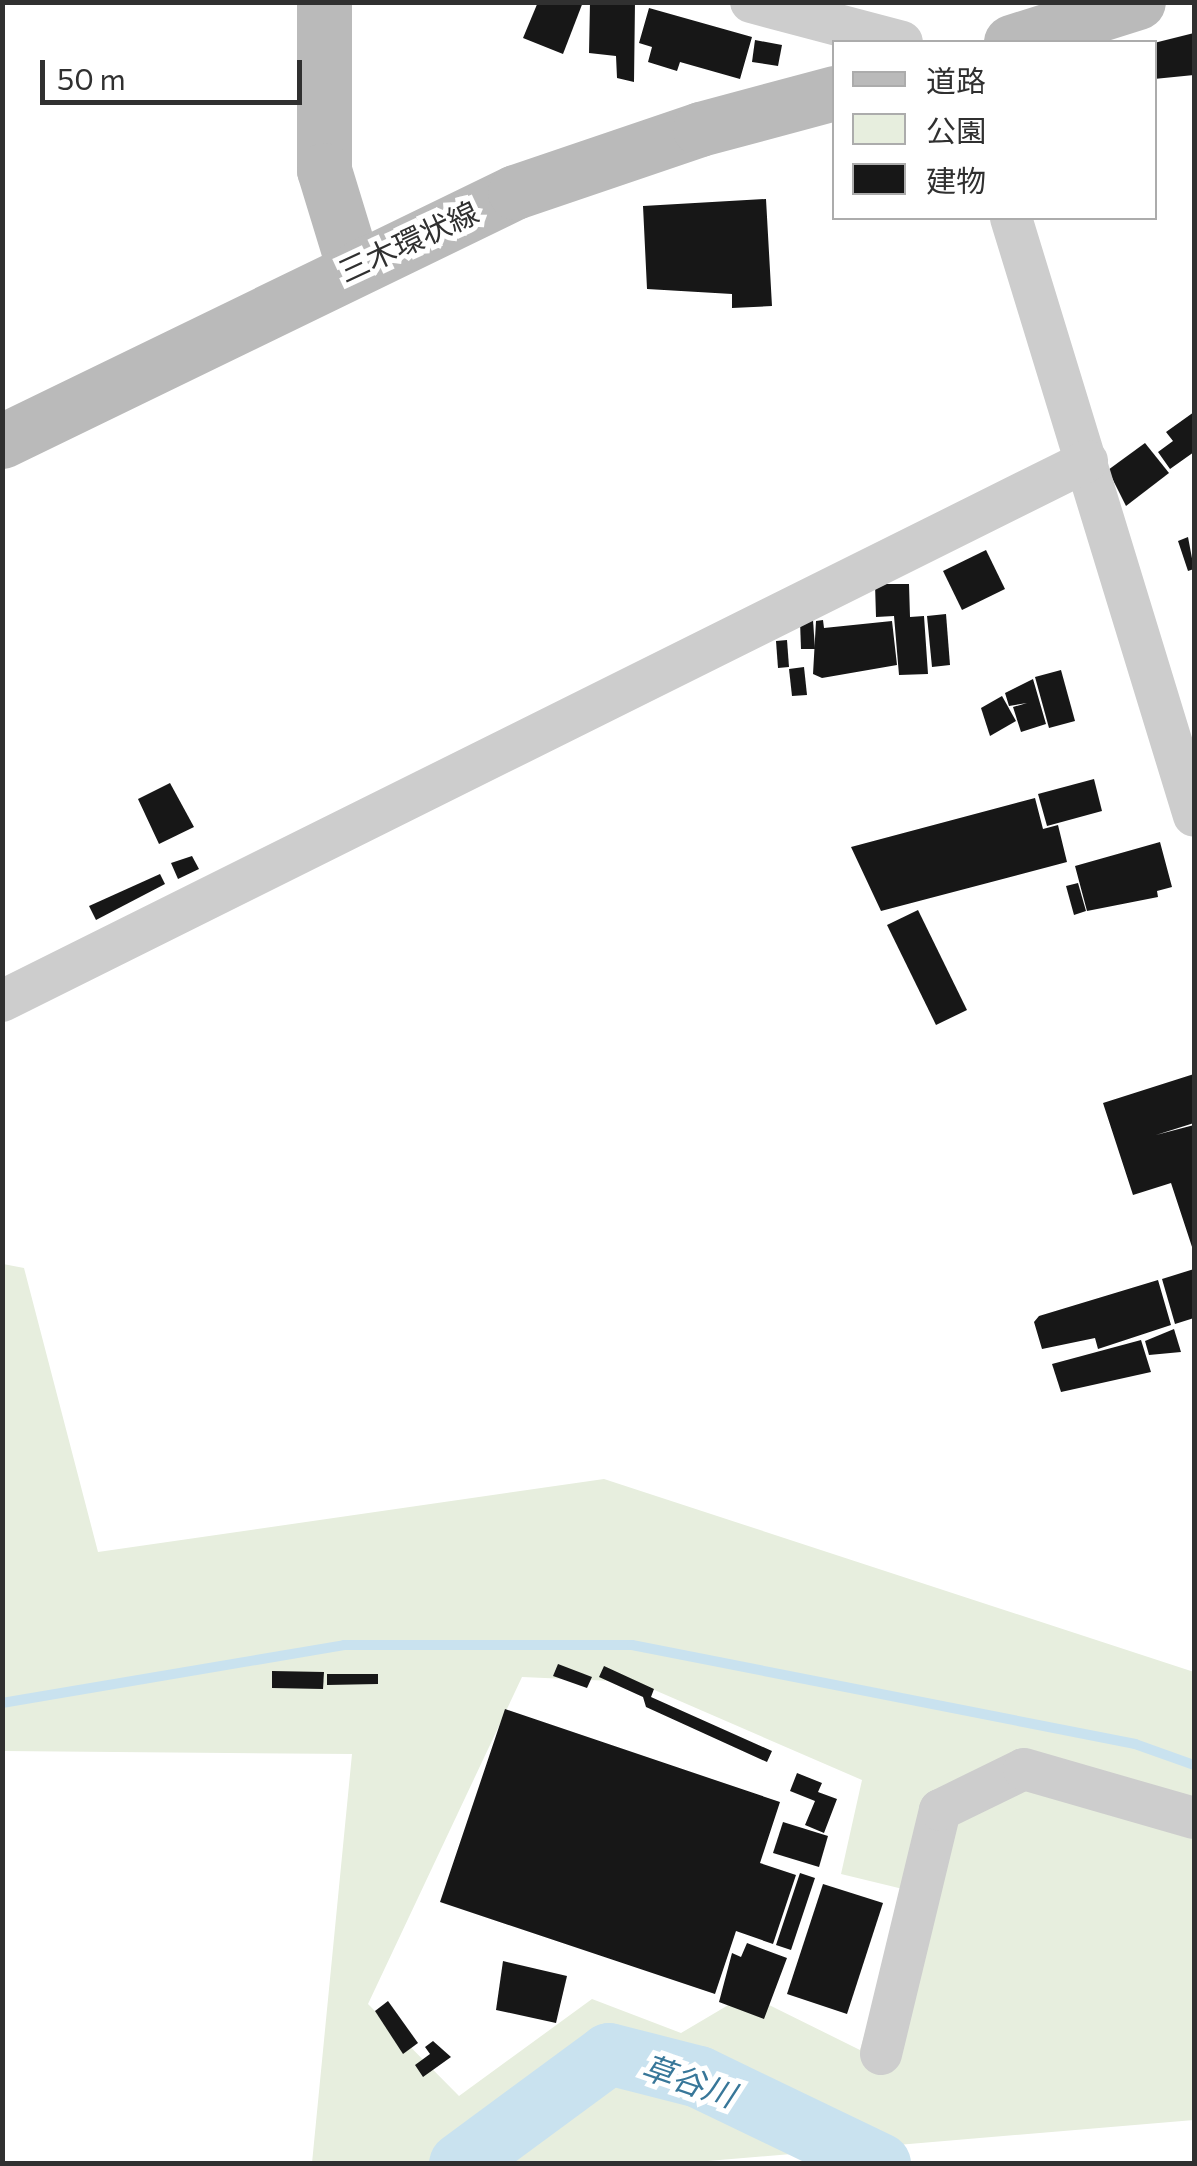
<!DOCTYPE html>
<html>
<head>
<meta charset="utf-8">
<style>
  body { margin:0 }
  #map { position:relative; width:1197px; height:2166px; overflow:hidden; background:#fff; font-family:Commissioner,"Noto Sans JP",sans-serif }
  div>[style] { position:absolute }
  .green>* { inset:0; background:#e7eede }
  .stream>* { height:10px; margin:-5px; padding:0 5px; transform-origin:5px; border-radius:5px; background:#c9e2ef }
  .river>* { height:62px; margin:-31px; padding:0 31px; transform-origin:31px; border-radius:31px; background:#c9e2ef }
  .building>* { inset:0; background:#171717 }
  .street>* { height:42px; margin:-21px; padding:0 21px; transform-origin:21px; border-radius:21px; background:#cdcdcd }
  .secondary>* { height:55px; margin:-27.5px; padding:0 27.5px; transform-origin:27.5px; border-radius:27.5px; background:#bababa }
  span { translate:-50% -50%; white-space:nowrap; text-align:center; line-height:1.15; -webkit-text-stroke:10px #fff; paint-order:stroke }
  .street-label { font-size:30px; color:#303030 }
  .water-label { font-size:32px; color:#387799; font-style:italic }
  .frame { position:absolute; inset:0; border:5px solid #303030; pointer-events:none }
  .legend { position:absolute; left:832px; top:40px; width:325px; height:180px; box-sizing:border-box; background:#fff; border:2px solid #acacac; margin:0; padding:12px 18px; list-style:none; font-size:30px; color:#303030 }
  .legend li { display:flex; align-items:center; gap:20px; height:50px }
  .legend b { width:50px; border:2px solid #acacac }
  .scale { position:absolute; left:40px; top:60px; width:262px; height:45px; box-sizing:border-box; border:5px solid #303030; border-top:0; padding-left:12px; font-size:30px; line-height:35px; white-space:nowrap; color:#303030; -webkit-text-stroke:8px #fff; paint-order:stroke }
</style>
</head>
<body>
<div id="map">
  <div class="green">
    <i style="clip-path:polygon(evenodd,3px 1264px,24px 1268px,98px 1552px,604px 1479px,1194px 1672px,1194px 2120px,684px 2163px,312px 2163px,352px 1754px,3px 1751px,3px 1264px,522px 1677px,636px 1682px,862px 1780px,841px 1874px,907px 1890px,860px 2050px,747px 1994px,681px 2033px,592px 1999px,459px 2096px,368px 2004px,522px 1677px)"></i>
  </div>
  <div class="stream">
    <i style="left:2px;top:1703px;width:347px;rotate:-9.6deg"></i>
    <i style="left:344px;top:1645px;width:288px"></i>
    <i style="left:632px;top:1645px;width:513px;rotate:11.13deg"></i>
    <i style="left:1135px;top:1744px;width:63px;rotate:19.6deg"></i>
  </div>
  <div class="river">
    <i style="left:460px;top:2164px;width:185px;rotate:-36.4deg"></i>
    <i style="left:609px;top:2054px;width:93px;rotate:14.3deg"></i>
    <i style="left:699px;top:2077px;width:201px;rotate:25.7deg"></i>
  </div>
  <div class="building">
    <i style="clip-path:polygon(538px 2px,583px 2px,563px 54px,523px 38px)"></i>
    <i style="clip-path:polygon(590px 2px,635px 2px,634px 82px,617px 78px,616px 56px,589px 53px)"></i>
    <i style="clip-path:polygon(649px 8px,752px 37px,740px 79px,680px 62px,677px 71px,648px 62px,652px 47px,639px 43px)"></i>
    <i style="clip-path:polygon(1194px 33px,1194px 75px,1154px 79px,1154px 43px)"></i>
    <i style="clip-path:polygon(755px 40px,782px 45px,778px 66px,752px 62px)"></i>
    <i style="clip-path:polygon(766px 199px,772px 306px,732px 308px,732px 294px,647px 289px,643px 206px)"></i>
    <i style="clip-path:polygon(1194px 412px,1194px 452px,1170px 469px,1158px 452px,1173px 441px,1166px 432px)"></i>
    <i style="clip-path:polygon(1145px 443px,1169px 473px,1126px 506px,1108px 470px)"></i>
    <i style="clip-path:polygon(1188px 537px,1194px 569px,1188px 571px,1178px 541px)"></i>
    <i style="clip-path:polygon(986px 550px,1005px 589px,962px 610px,943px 571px)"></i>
    <i style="clip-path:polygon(875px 584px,909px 584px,910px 617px,924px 616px,928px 674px,899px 675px,894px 616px,876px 617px)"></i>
    <i style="clip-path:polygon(946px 614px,950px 665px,932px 667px,927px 616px)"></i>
    <i style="clip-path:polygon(813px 620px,815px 649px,801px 649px,800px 621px)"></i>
    <i style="clip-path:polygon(823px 620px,824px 628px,892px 621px,897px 665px,822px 678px,813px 674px,816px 621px)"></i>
    <i style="clip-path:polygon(787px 640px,789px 667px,778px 668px,776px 641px)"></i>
    <i style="clip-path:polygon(804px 667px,807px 695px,792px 696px,789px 669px)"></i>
    <i style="clip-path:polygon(1061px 670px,1075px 721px,1049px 728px,1035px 677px)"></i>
    <i style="clip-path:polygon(1033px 679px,1046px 724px,1021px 732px,1013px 707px,1027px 703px,1009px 706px,1005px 693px)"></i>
    <i style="clip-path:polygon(1002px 696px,1016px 721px,990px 736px,981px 708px)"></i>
    <i style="clip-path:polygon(1094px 779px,1102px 811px,1047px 826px,1038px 794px)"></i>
    <i style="clip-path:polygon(170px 783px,194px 827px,159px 844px,138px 799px)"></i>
    <i style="clip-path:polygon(1035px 798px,1043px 829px,1058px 825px,1067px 862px,881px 911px,851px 847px)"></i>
    <i style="clip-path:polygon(1160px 842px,1172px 887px,1157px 891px,1158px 897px,1087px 911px,1075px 866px)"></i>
    <i style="clip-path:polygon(192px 856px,199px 869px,178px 879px,171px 863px)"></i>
    <i style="clip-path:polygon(160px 874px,165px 884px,96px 920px,89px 906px)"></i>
    <i style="clip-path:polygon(1078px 883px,1086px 911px,1074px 915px,1066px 886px)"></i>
    <i style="clip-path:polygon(918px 910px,967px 1010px,936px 1025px,887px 925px)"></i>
    <i style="clip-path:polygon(1194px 1074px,1194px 1123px,1156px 1135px,1194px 1125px,1194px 1253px,1171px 1183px,1133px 1195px,1103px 1103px)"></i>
    <i style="clip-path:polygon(1194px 1269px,1194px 1318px,1175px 1324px,1162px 1279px)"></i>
    <i style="clip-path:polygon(1158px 1280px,1171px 1325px,1098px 1349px,1095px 1338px,1042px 1349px,1034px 1322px,1039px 1316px)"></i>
    <i style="clip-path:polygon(1174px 1329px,1181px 1352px,1149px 1355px,1145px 1341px)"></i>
    <i style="clip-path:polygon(1141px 1340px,1151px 1372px,1061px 1392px,1052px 1364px)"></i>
    <i style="clip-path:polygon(558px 1664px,592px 1677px,587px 1688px,553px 1676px)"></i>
    <i style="clip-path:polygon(604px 1666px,654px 1689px,651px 1697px,772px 1751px,767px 1762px,646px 1707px,643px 1697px,599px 1677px)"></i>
    <i style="clip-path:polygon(272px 1671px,324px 1672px,323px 1689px,272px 1688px)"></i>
    <i style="clip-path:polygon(327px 1674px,378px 1674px,378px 1684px,327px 1685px)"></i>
    <i style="clip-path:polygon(505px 1709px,780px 1802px,760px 1863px,796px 1875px,773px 1944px,736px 1931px,715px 1994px,440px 1902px)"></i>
    <i style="clip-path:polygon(797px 1773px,822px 1783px,818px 1792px,837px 1799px,824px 1833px,805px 1825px,815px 1801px,790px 1791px)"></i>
    <i style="clip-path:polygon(783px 1822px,828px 1836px,819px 1867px,773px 1853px)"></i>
    <i style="clip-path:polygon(800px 1873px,815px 1878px,791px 1950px,776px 1945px)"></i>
    <i style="clip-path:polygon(823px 1884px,883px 1903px,847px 2014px,787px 1994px)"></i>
    <i style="clip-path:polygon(747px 1943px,787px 1958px,764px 2019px,719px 2002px,732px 1953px,741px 1957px)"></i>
    <i style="clip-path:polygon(503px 1961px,567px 1976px,556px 2023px,496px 2010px)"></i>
    <i style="clip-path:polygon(388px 2001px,418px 2043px,403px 2054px,375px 2011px)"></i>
    <i style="clip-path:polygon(433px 2041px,451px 2057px,423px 2077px,415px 2065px,430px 2054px,425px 2047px)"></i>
  </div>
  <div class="street">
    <i style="left:751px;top:2px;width:156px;rotate:14.8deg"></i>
    <i style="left:1011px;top:218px;width:625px;rotate:72.98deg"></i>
    <i style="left:2px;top:1001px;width:1212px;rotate:-26.46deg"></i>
    <i style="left:881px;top:2054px;width:251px;rotate:-76.4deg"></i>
    <i style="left:940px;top:1810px;width:93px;rotate:-26deg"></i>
    <i style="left:1024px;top:1769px;width:177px;rotate:16.1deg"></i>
  </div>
  <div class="secondary">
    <i style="left:324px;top:2px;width:168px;rotate:90deg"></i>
    <i style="left:324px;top:170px;width:99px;rotate:73deg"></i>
    <i style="left:1011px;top:42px;width:133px;rotate:-17.5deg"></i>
    <i style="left:2px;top:441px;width:570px;rotate:-25.89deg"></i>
    <i style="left:515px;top:192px;width:195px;rotate:-18.8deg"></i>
    <i style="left:700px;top:129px;width:139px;rotate:-15deg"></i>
  </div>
  <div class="street-label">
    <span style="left:408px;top:241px;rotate:-25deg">三木環状線</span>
  </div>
  <div class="water-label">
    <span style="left:689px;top:2080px;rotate:19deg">草谷川</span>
  </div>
  <div class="frame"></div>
  <ul class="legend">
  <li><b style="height:12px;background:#bababa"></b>道路</li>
  <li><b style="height:28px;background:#e7eede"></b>公園</li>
  <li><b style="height:28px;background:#171717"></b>建物</li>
  </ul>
  <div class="scale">50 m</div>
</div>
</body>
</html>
